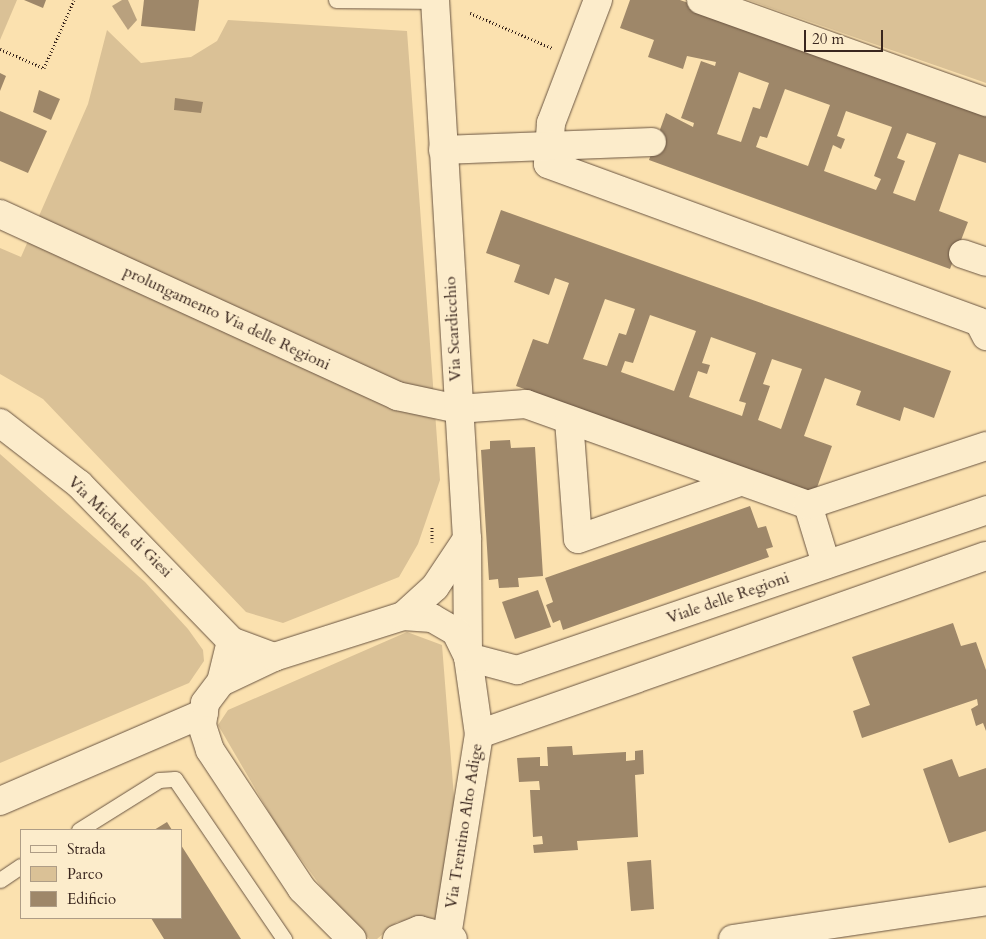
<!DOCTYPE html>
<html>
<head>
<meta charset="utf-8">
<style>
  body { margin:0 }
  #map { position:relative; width:986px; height:939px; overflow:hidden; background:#fbe1af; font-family:Cardo,serif }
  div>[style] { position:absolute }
  .green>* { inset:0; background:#dac196 }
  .water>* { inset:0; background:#b9a17e }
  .building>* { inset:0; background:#9e8769 }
  .path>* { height:3px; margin-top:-1.5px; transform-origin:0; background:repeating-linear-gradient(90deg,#39261e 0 1px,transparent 0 3.5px) }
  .roads { filter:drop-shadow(0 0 1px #6a5542) drop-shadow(0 0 1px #6a5542) }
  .lane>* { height:15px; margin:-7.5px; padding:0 7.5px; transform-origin:7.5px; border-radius:7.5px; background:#fceccb }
  .street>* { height:28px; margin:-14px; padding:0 14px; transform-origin:14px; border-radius:14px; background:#fceccb }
  .secondary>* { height:28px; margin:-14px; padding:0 14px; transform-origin:14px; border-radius:14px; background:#fceccb }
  span { translate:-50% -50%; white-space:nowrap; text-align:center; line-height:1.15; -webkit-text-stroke:4.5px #fceccb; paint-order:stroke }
  .street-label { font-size:16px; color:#39261e }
  .legend { position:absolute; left:20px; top:829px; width:162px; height:90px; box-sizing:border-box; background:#fceccb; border:1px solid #ae9d86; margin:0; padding:6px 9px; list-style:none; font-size:15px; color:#39261e }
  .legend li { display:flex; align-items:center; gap:10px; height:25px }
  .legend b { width:25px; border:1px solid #ae9d86 }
  .scale { position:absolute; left:804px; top:30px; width:79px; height:22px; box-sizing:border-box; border:2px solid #39261e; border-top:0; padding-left:6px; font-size:15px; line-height:18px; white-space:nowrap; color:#39261e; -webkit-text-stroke:4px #fceccb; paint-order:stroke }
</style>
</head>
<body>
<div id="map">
  <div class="green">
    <i style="clip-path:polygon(0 0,17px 0,0 40px)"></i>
    <i style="clip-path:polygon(748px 0,986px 0,986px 83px)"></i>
    <i style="clip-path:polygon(228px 20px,407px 31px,440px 480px,418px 544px,399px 577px,283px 623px,246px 612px,43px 399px,0 374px,0 248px,21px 257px,88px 104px,107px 30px,141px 63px,191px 57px,217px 41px)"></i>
    <i style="clip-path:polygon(0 454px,145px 582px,188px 629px,203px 650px,204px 661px,189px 683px,0 763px)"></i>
    <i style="clip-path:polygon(407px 632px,442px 645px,455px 810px,438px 918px,397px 922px,377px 939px,369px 939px,322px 888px,277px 826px,218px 725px,228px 710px)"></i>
  </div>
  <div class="water">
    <i style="clip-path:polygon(122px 0,128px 0,137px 20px,128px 30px,112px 6px)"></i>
  </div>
  <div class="building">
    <i style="clip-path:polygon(24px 0,46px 0,43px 8px)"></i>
    <i style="clip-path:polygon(144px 0,199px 0,195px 31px,141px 26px)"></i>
    <i style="clip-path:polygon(evenodd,630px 0,680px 0,986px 111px,986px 163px,959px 154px,939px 211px,968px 222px,950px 269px,649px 160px,666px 113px,693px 127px,694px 123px,681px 118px,701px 61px,715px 66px,716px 62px,687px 56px,683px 69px,648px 57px,654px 40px,620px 28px,630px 0,739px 72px,769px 83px,760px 109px,753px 107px,741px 142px,717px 134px,739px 72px,630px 0,785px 89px,830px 105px,808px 166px,756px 147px,760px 136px,767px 138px,785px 89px,630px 0,846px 111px,892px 127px,874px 176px,881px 179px,876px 190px,824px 171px,833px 145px,841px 149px,845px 139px,837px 136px,846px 111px,630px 0,907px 133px,936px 143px,915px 201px,893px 193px,905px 161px,897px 158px,907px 133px)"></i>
    <i style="clip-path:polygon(0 73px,6px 76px,0 91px)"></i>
    <i style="clip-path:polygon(39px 90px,60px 99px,51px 120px,33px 112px)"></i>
    <i style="clip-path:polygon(175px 98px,203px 102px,201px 113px,174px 110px)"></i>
    <i style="clip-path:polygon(0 111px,47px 131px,28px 173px,0 161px)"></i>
    <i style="clip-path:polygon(evenodd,501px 210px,951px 371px,934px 418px,904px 407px,900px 421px,856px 405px,861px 391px,825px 378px,804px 436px,832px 446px,815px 493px,516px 386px,533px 339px,548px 344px,569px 283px,555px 278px,549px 295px,514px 282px,520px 265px,486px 253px,501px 210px,605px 299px,635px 309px,626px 335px,619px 333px,607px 366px,583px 359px,605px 299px,501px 210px,650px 315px,696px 331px,674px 391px,621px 372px,625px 361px,633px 363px,650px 315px,501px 210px,711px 337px,756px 353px,739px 401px,746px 403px,742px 416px,689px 397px,698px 371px,707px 374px,710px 365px,702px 363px,711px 337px,501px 210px,772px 359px,802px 369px,781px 429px,758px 420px,770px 386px,763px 384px,772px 359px)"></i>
    <i style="clip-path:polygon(510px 440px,511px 448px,535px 447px,543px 576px,518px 578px,519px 587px,499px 588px,498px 579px,489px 580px,481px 450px,490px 449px,490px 441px)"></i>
    <i style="clip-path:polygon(750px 506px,758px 528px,766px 526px,773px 547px,766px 549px,769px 557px,563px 630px,560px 620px,553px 623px,546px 605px,553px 602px,545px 578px)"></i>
    <i style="clip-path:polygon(538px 590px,551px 627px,515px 639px,502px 602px)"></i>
    <i style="clip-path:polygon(953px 623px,961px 646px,976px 642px,986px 670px,986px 731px,983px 723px,976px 726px,971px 709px,978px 705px,977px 699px,862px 738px,853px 711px,870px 705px,852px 657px)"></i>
    <i style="clip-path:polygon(572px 746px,573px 755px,626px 752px,626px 761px,635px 760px,635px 751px,643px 750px,644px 774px,635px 775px,638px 837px,577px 841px,578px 850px,534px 853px,533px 845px,543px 844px,542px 836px,533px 837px,530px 790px,540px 790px,539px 781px,519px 782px,517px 758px,540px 757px,540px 766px,548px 766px,547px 747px)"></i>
    <i style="clip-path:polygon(952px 759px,959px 777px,986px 768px,986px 831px,949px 843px,923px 769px)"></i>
    <i style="clip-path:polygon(167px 822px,172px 830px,154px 830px)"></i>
    <i style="clip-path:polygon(181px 845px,241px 939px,164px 939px,151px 918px,181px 918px)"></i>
    <i style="clip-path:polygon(651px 860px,654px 909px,631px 911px,627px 862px)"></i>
  </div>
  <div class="path">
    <i style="left:470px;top:13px;width:89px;rotate:23.1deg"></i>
    <i style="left:0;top:49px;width:48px;rotate:23.4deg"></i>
    <i style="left:44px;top:68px;width:74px;rotate:-66.2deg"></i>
    <i style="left:432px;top:542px;width:15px;rotate:-90deg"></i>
  </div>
  <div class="roads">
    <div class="lane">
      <i style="left:336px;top:0;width:99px;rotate:0.6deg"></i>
      <i style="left:79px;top:830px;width:94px;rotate:-32deg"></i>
      <i style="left:159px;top:780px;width:16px;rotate:-4deg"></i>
      <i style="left:175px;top:779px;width:194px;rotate:55.7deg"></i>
      <i style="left:0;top:880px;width:25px;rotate:-34deg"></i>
    </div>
    <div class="street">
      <i style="left:598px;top:0;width:132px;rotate:110.9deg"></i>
      <i style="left:551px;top:123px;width:41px;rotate:94.2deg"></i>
      <i style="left:548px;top:164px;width:459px;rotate:20.1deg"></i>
      <i style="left:979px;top:322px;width:16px;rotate:63deg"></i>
      <i style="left:701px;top:0;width:303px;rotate:19.7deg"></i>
      <i style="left:443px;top:150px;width:209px;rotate:-2.2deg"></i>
      <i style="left:0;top:214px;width:437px;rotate:24.6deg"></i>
      <i style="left:397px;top:396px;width:62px;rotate:12deg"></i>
      <i style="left:458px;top:409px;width:68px;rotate:-4.2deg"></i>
      <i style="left:526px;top:404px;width:300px;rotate:19.7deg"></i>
      <i style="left:808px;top:505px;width:62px;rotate:73deg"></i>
      <i style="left:963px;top:254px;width:24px;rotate:19deg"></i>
      <i style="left:569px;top:420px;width:119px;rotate:85.7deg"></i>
      <i style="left:578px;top:539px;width:172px;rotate:-19.4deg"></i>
      <i style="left:0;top:423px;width:100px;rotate:37.7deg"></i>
      <i style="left:79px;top:484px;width:219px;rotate:45.9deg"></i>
      <i style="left:808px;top:505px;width:188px;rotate:-18.3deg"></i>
      <i style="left:0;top:801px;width:222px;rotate:-23.3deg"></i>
      <i style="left:733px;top:939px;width:256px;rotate:-8.5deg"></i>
    </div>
    <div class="secondary">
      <i style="left:435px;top:0;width:540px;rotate:86.6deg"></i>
      <i style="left:467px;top:539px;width:118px;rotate:89.5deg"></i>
      <i style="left:468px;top:657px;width:78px;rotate:81.9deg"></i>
      <i style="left:479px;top:734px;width:204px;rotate:99deg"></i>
      <i style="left:403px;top:616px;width:29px;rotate:4deg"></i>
      <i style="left:432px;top:618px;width:28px;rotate:30deg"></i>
      <i style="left:456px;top:632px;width:28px;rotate:64deg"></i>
      <i style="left:468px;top:657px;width:51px;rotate:14.9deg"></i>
      <i style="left:517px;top:670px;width:496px;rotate:-18.8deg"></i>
      <i style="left:221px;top:682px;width:42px;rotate:-76.3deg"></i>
      <i style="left:231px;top:641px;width:46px;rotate:20.4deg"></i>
      <i style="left:479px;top:734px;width:537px;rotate:-19.35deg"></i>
      <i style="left:352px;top:939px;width:71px;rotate:-135deg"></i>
      <i style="left:302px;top:889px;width:167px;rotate:-123.5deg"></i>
      <i style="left:210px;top:750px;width:26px;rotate:-108deg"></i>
      <i style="left:202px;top:725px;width:22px;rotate:-82deg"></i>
      <i style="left:205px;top:703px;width:26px;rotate:-53deg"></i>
      <i style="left:221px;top:682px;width:59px;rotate:-25.3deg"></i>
      <i style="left:274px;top:657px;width:135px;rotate:-17.6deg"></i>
      <i style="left:403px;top:616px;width:43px;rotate:-42.2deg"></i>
      <i style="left:435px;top:587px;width:58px;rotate:-56.3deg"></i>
      <i style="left:397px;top:939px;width:24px;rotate:-22deg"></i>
      <i style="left:419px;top:930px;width:35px;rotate:15deg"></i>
    </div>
  </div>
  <div class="street-label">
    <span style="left:227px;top:318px;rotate:25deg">prolungamento Via delle Regioni</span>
    <span style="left:453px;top:329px;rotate:-93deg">Via Scardicchio</span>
    <span style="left:120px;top:527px;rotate:44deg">Via Michele di Giesi</span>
    <span style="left:728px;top:598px;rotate:-19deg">Viale delle Regioni</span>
    <span style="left:464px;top:826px;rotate:-81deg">Via Trentino Alto Adige</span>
  </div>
  <ul class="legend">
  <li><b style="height:6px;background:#fceccb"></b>Strada</li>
  <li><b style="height:14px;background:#dac196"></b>Parco</li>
  <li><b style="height:14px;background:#9e8769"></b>Edificio</li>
  </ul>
  <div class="scale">20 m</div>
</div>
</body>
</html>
